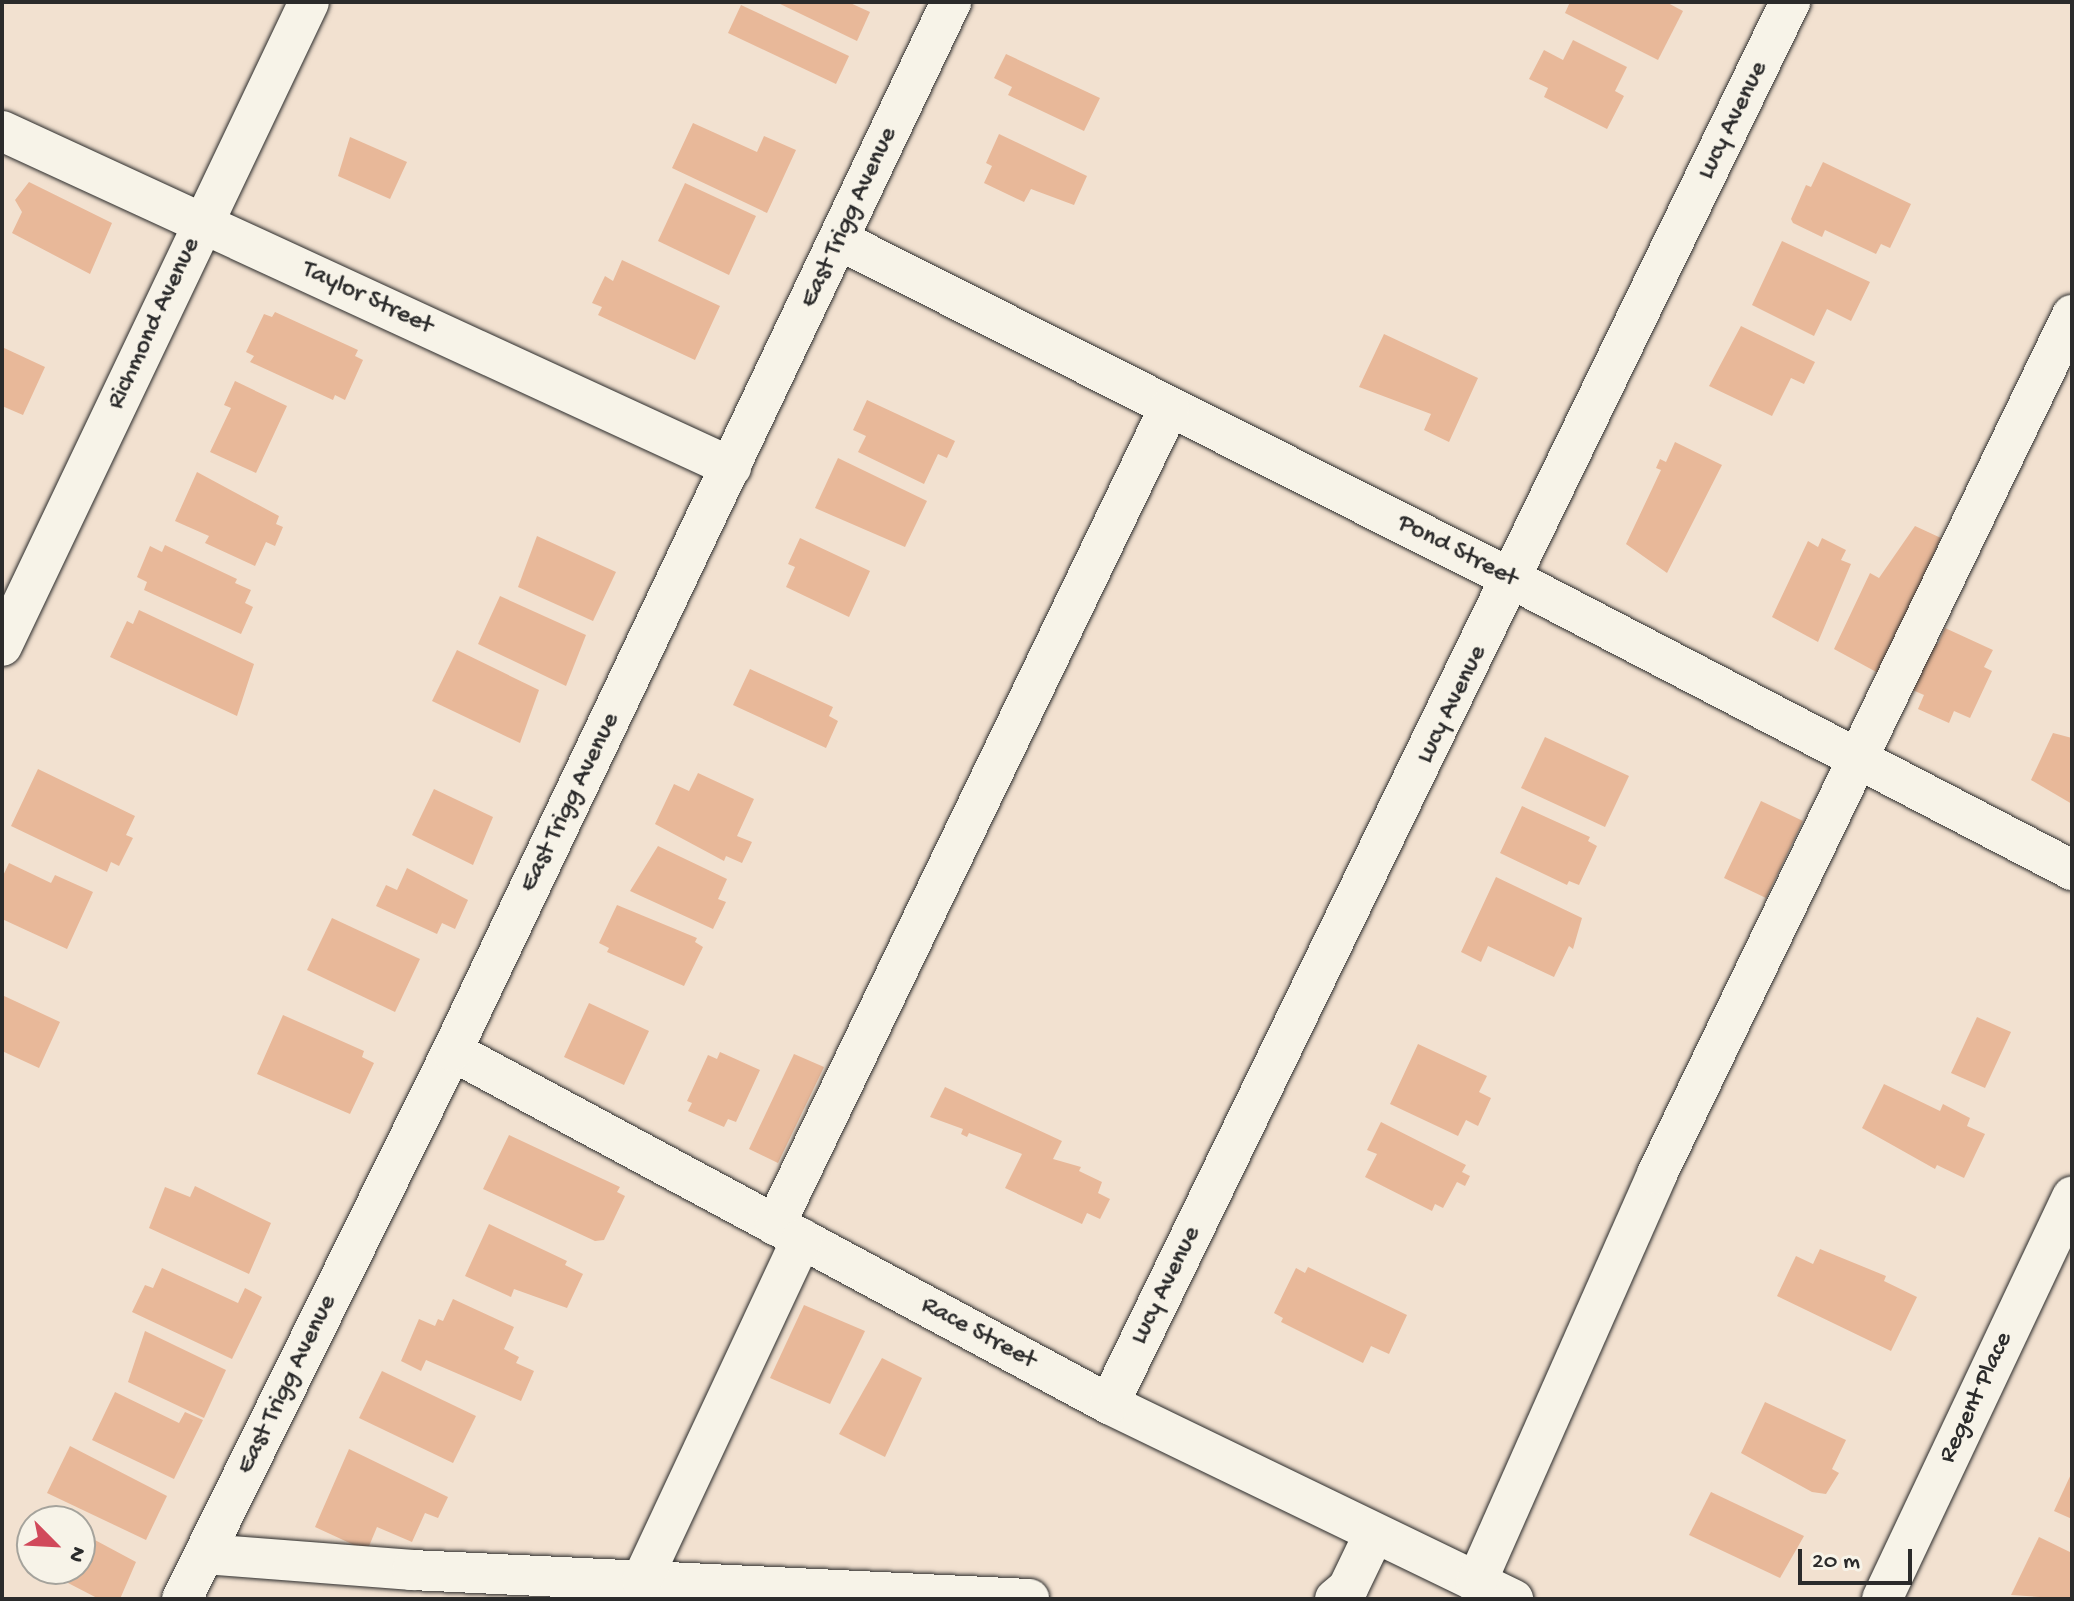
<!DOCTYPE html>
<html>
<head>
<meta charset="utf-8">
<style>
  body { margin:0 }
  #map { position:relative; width:2074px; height:1601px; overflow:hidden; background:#f2e1d0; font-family:"Gochi Hand",sans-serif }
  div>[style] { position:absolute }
  .building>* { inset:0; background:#e8b899 }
  .roads { filter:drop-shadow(0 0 2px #2b2b2b) drop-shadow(0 0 2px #2b2b2b) }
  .minor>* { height:40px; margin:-20px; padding:0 20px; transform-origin:20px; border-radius:20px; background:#f7f3e8 }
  span { translate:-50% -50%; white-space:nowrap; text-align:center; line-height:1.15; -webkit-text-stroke:6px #f7f3e8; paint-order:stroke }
  .street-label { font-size:26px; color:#2b2b2b }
  .frame { position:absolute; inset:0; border:4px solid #2b2b2b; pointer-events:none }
  .north { position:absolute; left:16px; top:1505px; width:80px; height:80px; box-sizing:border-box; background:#f7f3e8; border:2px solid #a5a39c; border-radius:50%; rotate:114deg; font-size:22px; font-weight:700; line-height:32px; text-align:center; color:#2b2b2b }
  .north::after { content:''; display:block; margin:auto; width:28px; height:36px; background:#d1495b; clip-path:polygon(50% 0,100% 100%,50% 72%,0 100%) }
  .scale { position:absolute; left:1798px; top:1549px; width:114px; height:36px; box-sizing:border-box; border:4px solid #2b2b2b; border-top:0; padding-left:10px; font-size:24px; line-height:28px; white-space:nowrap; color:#2b2b2b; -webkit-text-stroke:6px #f7f3e8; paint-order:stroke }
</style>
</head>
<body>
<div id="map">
  <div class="building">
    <i style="clip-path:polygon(776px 2px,848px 2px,870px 12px,857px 41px)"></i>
    <i style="clip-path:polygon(1570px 2px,1666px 2px,1683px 11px,1658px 60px,1565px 13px)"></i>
    <i style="clip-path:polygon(741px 5px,849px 56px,836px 84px,728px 33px)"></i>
    <i style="clip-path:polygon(1573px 40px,1627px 67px,1615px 91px,1624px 96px,1607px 129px,1544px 97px,1548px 88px,1529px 79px,1544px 50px,1563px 60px)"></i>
    <i style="clip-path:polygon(1006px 54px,1100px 98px,1084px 131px,1008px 95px,1012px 87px,994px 78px)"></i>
    <i style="clip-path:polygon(693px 123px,757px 152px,764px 136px,796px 150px,767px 213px,672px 168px)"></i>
    <i style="clip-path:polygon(999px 134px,1087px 176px,1074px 205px,1031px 189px,1024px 202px,984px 183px,992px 166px,986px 163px)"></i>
    <i style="clip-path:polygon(350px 137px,407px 162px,390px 199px,338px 176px)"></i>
    <i style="clip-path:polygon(1823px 162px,1911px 204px,1890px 248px,1881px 244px,1876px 254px,1825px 230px,1822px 237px,1793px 223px,1791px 219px,1806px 185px,1811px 187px)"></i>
    <i style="clip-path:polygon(29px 182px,112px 223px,90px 274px,12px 233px,22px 212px,15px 200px)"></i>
    <i style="clip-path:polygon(685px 183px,756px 216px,729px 275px,658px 241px)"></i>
    <i style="clip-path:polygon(1782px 241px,1870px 282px,1851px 321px,1827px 309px,1814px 336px,1752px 305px)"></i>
    <i style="clip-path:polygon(622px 260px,720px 306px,695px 360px,598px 315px,602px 307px,592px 303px,605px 276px,613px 281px)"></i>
    <i style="clip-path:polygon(275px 312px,358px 350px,355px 356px,363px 360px,345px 400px,335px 395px,333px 400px,250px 362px,254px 356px,246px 352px,264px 314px,272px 317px)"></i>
    <i style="clip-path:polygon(1741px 326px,1815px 362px,1804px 384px,1791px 378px,1772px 416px,1709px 386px)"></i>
    <i style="clip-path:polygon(1384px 334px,1478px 378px,1449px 442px,1424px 430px,1431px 414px,1359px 387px)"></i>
    <i style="clip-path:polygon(2px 347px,45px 367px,23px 415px,2px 406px)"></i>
    <i style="clip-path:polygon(235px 381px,287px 406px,256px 473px,210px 452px,231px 408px,224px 405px)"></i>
    <i style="clip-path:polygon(867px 400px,955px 441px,947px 458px,938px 454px,924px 484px,858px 452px,866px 436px,853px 430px)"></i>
    <i style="clip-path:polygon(1675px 442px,1722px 465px,1667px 573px,1626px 544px,1661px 470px,1656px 468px,1660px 459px,1666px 462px)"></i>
    <i style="clip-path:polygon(838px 458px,927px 501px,905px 547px,815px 508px)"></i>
    <i style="clip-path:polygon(197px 472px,279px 516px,276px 524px,283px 527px,275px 546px,266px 542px,255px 566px,205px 543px,209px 536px,175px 521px)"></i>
    <i style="clip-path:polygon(1915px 526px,1941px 538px,1880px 674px,1834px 649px,1870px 573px,1879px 578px)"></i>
    <i style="clip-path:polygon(537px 536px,616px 572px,593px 621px,518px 587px)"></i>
    <i style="clip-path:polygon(800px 538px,870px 571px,849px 617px,786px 587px,795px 567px,788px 564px)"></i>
    <i style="clip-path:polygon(1822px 538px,1846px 550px,1841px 560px,1851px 564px,1818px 642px,1772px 617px,1808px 541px,1818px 547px)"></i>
    <i style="clip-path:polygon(165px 545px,237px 579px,235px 583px,251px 590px,245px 603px,253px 607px,241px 634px,144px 590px,147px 582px,137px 577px,150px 546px,162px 552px)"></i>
    <i style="clip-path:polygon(500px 596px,586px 635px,566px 686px,478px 644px)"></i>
    <i style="clip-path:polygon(139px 610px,254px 664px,237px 716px,110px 657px,127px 621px,133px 624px)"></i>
    <i style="clip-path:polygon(1945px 628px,1993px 650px,1984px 667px,1992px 671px,1970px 718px,1954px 711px,1949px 723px,1918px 709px,1924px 695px,1908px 688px,1930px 640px,1938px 644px)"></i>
    <i style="clip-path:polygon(457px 650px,539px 690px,520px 743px,432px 701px)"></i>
    <i style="clip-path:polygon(750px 669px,833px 707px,829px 716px,838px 721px,826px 748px,733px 705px)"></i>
    <i style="clip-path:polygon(2053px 733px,2072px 738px,2072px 804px,2031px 780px)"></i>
    <i style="clip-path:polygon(1545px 737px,1629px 776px,1605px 827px,1521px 788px)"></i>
    <i style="clip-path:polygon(38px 769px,135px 816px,126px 835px,133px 838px,119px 866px,111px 862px,107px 872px,11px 826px)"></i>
    <i style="clip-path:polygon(698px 773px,754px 799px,737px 836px,752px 842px,742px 863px,726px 856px,724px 861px,655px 824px,674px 784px,689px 791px)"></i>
    <i style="clip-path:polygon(434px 789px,493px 817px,473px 865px,412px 835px)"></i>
    <i style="clip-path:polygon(1761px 801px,1803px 821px,1766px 898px,1724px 878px)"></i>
    <i style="clip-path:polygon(1522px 806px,1590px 837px,1588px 841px,1597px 846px,1579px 885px,1569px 881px,1567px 885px,1500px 853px)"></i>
    <i style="clip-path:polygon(658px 846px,727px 879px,718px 899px,726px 902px,713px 929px,630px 891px)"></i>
    <i style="clip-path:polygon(9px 863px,51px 883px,55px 875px,93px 892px,67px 949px,2px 919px,2px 878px)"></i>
    <i style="clip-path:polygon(407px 868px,468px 900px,455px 929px,442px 923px,437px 934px,376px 906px,386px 885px,397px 890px)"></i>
    <i style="clip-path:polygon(1496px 877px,1582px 918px,1573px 949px,1569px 946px,1554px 977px,1488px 946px,1481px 962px,1461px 952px)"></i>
    <i style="clip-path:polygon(617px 905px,697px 938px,695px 942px,703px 947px,684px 986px,607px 952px,609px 948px,599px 943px)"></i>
    <i style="clip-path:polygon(332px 918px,420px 959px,395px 1012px,307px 970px)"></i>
    <i style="clip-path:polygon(2px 995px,60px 1022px,39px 1068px,2px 1051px)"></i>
    <i style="clip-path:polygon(589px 1003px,649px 1031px,624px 1085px,564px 1057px)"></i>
    <i style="clip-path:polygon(283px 1015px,364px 1051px,362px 1057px,374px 1063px,350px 1114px,257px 1074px)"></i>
    <i style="clip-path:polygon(1977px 1017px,2011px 1032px,1985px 1088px,1951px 1073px)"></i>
    <i style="clip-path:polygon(1418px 1044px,1487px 1076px,1479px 1092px,1491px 1098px,1478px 1126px,1466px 1120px,1458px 1136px,1390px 1104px)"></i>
    <i style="clip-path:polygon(720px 1052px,760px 1070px,736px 1122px,728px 1119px,724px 1127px,688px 1111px,692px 1103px,687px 1101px,708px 1055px,717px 1059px)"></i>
    <i style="clip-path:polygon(794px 1054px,824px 1067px,778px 1163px,749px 1149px)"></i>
    <i style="clip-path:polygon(1884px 1084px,1940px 1111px,1943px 1104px,1970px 1118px,1967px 1126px,1985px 1134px,1964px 1178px,1937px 1165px,1935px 1169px,1862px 1128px)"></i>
    <i style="clip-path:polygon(945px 1087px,1062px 1141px,1053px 1159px,1081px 1167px,1079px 1171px,1102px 1182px,1098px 1193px,1110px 1199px,1100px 1219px,1087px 1213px,1082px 1224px,1005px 1188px,1022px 1154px,969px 1133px,967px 1137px,961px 1134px,963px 1129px,930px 1117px)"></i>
    <i style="clip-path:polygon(1381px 1122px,1466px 1165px,1462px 1172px,1470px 1176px,1465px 1186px,1457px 1182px,1443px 1208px,1435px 1204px,1432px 1211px,1365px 1177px,1377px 1154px,1367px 1150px)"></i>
    <i style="clip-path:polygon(509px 1135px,620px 1187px,617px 1192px,625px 1196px,604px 1240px,595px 1241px,483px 1189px)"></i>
    <i style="clip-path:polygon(195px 1186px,271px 1223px,249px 1274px,149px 1228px,165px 1187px,190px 1197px)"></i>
    <i style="clip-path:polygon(489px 1224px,567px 1261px,565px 1265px,583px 1274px,567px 1308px,514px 1289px,511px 1297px,465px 1276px)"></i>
    <i style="clip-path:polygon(1820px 1249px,1886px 1276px,1884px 1281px,1917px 1297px,1891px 1351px,1777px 1296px,1796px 1256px,1813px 1264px)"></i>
    <i style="clip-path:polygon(1308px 1267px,1407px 1315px,1389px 1354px,1371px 1346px,1363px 1363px,1281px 1322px,1283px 1318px,1274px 1313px,1296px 1268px,1305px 1273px)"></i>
    <i style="clip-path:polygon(162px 1268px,238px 1303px,245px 1288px,262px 1297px,232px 1359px,132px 1312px,145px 1285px,153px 1288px)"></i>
    <i style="clip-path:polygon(453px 1299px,514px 1327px,504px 1349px,519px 1357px,516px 1363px,534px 1371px,521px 1401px,426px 1360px,421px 1371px,401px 1361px,419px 1319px,435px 1326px,438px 1319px,443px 1321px)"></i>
    <i style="clip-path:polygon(804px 1305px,865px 1331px,830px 1404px,770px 1378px)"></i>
    <i style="clip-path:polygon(145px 1331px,226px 1370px,204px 1418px,128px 1382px)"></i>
    <i style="clip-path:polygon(882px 1358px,922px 1378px,885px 1457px,839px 1434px)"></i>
    <i style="clip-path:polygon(382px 1371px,476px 1416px,453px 1463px,359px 1418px)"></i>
    <i style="clip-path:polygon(115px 1392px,179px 1423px,185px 1412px,203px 1420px,174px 1479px,92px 1440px)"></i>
    <i style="clip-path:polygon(1765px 1402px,1846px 1440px,1832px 1469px,1839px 1473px,1826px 1494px,1812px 1492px,1741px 1453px)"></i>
    <i style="clip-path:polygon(70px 1446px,167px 1496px,146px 1540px,47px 1493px)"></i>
    <i style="clip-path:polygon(349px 1449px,448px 1497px,438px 1518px,425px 1513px,412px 1542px,377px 1527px,367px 1551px,315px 1527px)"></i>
    <i style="clip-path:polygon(2072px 1472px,2072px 1519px,2054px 1511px)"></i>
    <i style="clip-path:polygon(1711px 1492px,1804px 1536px,1780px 1578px,1689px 1535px)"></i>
    <i style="clip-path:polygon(33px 1516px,44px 1521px,32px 1521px,32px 1548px,21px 1543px)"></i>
    <i style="clip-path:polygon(80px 1532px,136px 1562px,120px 1599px,99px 1599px,41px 1569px,80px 1569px)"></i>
    <i style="clip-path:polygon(2039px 1537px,2072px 1553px,2072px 1599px,2011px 1595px)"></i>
  </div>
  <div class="roads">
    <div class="minor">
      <i style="left:2px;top:131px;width:803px;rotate:24.75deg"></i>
      <i style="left:839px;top:240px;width:756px;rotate:26.73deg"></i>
      <i style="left:1514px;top:580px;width:629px;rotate:27.46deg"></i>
      <i style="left:2px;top:646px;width:713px;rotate:-64.51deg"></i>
      <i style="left:452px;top:1051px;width:746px;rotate:28.25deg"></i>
      <i style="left:1109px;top:1404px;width:449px;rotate:25.8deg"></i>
      <i style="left:775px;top:1225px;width:907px;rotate:-64.25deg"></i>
      <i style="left:1109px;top:1404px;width:1559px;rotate:-64.09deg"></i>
      <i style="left:205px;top:1554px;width:208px;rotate:4.4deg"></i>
      <i style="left:412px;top:1570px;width:618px;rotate:2.69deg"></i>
      <i style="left:642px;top:1580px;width:377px;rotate:-64.9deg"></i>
      <i style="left:1476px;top:1583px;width:447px;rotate:-66.1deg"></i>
      <i style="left:1657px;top:1174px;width:954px;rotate:-64.21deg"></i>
      <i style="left:182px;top:1599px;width:611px;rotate:-63.77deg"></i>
      <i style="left:452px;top:1051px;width:1162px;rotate:-64.56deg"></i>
      <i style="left:1335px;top:1599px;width:17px;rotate:-40deg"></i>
      <i style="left:1348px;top:1588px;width:58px;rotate:-64.3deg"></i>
      <i style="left:1882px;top:1599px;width:445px;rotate:-64.7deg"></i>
    </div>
  </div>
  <div class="street-label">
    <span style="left:1734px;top:121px;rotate:-64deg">Lucy Avenue</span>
    <span style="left:850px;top:218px;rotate:-65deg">East Trigg Avenue</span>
    <span style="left:367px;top:299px;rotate:25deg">Taylor Street</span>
    <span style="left:155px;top:324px;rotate:-65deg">Richmond Avenue</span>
    <span style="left:1457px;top:552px;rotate:27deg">Pond Street</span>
    <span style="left:1453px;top:705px;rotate:-64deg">Lucy Avenue</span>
    <span style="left:571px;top:803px;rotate:-64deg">East Trigg Avenue</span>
    <span style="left:1167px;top:1286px;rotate:-64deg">Lucy Avenue</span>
    <span style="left:978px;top:1334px;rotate:28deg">Race Street</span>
    <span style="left:288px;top:1385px;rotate:-64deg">East Trigg Avenue</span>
    <span style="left:1977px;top:1398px;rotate:-65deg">Regent Place</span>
  </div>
  <div class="frame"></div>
  <div class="north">N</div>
  <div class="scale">20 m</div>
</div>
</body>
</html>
